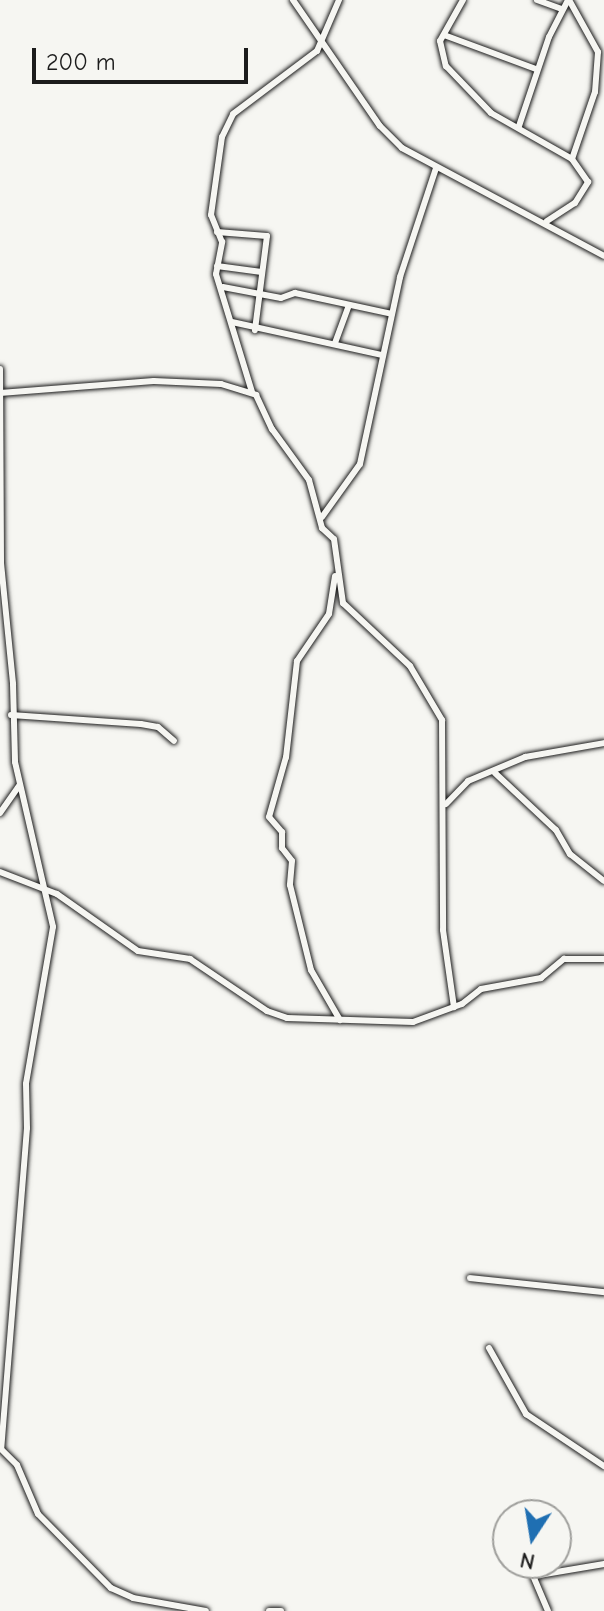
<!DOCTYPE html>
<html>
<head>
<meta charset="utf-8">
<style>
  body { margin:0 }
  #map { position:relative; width:604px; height:1611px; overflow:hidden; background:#f6f6f2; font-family:"Comic Neue",sans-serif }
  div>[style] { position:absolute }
  .roads { filter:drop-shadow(0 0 2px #1c1c1c) drop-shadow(0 0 2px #1c1c1c) }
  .street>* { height:6px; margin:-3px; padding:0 3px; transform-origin:3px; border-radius:3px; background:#f6f6f2 }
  span { translate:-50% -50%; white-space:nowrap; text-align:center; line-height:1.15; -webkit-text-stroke:6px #f6f6f2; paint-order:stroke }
  .north { position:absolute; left:492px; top:1499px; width:80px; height:80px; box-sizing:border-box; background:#f6f6f2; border:2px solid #9f9f9c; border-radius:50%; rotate:192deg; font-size:22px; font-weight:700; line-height:32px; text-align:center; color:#1c1c1c }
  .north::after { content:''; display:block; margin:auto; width:28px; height:36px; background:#1f6fb2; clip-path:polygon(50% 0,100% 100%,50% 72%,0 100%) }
  .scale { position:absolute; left:32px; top:48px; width:216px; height:36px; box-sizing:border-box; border:4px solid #1c1c1c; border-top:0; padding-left:10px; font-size:24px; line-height:28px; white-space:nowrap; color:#1c1c1c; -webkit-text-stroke:6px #f6f6f2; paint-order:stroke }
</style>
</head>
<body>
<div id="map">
  <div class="roads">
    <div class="street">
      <i style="left:293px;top:0;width:153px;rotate:55.4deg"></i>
      <i style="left:380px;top:126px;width:31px;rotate:45deg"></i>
      <i style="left:402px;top:148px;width:229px;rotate:28.1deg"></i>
      <i style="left:463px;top:0;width:47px;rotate:119.3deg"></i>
      <i style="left:440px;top:41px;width:26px;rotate:77deg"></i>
      <i style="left:446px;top:66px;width:65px;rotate:46.2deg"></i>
      <i style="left:491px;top:113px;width:93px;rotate:29.6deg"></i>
      <i style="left:537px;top:0;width:27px;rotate:20deg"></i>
      <i style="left:444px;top:35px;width:98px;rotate:20.3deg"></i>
      <i style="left:519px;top:126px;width:94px;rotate:-71.4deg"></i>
      <i style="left:549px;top:37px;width:42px;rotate:-62.8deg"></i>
      <i style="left:547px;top:221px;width:33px;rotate:-33deg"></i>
      <i style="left:575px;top:203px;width:25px;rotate:-58deg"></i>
      <i style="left:588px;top:182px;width:28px;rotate:-125deg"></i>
      <i style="left:572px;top:159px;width:71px;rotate:-71.1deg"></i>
      <i style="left:595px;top:92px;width:40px;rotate:-85.7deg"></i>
      <i style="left:598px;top:52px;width:60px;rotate:-119.1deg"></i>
      <i style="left:217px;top:232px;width:50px;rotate:4.6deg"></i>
      <i style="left:267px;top:236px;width:95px;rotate:97.3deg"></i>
      <i style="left:217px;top:266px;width:45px;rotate:7.6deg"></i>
      <i style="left:223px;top:287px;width:59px;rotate:10.7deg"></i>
      <i style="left:281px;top:298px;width:15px;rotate:-20deg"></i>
      <i style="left:295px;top:293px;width:99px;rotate:12.2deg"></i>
      <i style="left:232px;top:322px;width:154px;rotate:12.4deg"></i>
      <i style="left:335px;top:343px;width:40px;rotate:-69.8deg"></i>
      <i style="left:0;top:369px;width:194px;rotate:89.7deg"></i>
      <i style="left:1px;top:563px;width:122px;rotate:84.3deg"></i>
      <i style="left:13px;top:684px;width:78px;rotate:88.5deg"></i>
      <i style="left:15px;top:762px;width:169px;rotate:77deg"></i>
      <i style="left:53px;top:927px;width:159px;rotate:99.8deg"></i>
      <i style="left:26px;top:1084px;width:44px;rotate:88.7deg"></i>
      <i style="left:27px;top:1128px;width:321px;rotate:94.6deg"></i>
      <i style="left:252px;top:392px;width:123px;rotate:-107deg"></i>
      <i style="left:216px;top:274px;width:33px;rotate:-79deg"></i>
      <i style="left:222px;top:242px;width:29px;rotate:-112deg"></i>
      <i style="left:211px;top:215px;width:79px;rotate:-82deg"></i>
      <i style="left:222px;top:137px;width:25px;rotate:-64deg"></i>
      <i style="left:233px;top:114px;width:105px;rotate:-36.9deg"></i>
      <i style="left:317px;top:51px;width:56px;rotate:-66.7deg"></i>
      <i style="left:0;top:393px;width:154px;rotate:-4.5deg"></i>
      <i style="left:154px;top:381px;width:67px;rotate:2.6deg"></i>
      <i style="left:221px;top:384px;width:37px;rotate:17deg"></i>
      <i style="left:256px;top:395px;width:38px;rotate:65deg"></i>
      <i style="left:272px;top:429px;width:63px;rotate:54deg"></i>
      <i style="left:309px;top:480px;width:50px;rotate:74.8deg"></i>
      <i style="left:322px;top:528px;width:16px;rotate:43deg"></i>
      <i style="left:334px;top:539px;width:65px;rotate:82deg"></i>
      <i style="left:343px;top:603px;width:92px;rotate:43.2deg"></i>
      <i style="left:410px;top:666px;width:63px;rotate:59.3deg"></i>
      <i style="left:442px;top:720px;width:210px;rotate:89.7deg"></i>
      <i style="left:443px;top:930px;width:78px;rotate:81.9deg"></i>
      <i style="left:322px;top:517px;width:65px;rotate:-54.4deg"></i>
      <i style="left:360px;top:464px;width:191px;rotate:-77.9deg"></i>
      <i style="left:400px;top:277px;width:115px;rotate:-71.7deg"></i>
      <i style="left:335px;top:576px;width:38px;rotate:99deg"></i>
      <i style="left:329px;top:614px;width:57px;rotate:124.2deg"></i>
      <i style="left:297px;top:661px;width:97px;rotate:96.5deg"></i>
      <i style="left:286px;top:757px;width:62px;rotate:105.8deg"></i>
      <i style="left:269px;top:817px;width:20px;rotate:49deg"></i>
      <i style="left:282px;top:832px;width:16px;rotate:90deg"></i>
      <i style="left:282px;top:848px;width:16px;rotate:52deg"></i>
      <i style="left:292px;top:861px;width:24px;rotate:95deg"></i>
      <i style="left:290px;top:885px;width:88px;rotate:76.1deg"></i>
      <i style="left:311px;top:970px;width:58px;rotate:59.9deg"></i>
      <i style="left:11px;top:715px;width:130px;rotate:4deg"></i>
      <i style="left:141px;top:724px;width:17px;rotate:10deg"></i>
      <i style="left:158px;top:727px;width:21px;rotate:41deg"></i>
      <i style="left:495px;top:773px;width:83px;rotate:43.1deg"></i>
      <i style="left:556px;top:830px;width:28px;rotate:60deg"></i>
      <i style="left:570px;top:854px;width:43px;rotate:38.5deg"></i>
      <i style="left:446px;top:804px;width:32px;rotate:-46deg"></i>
      <i style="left:468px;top:781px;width:62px;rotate:-22.8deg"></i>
      <i style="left:525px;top:757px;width:80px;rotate:-10deg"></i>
      <i style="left:0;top:813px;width:33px;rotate:-55deg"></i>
      <i style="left:0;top:872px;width:61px;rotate:21.1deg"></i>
      <i style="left:57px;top:894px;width:99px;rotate:35.1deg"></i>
      <i style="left:138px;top:951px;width:53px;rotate:8.7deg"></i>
      <i style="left:190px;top:959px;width:93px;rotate:34deg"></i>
      <i style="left:267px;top:1011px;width:21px;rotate:19deg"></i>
      <i style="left:287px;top:1018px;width:126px;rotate:1.8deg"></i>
      <i style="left:413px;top:1022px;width:52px;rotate:-20.2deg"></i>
      <i style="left:462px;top:1004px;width:24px;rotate:-38deg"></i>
      <i style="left:481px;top:989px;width:61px;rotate:-10.4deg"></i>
      <i style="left:541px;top:978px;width:30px;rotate:-40deg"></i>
      <i style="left:564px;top:959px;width:40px"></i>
      <i style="left:470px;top:1278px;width:135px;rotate:6deg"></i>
      <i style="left:489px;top:1348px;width:76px;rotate:60.7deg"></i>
      <i style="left:526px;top:1414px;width:94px;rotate:33.7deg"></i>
      <i style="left:0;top:1448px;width:24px;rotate:45deg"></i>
      <i style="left:17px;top:1465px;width:53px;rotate:66.8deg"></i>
      <i style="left:38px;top:1514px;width:104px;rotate:45.4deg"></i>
      <i style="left:111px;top:1588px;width:24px;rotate:24deg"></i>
      <i style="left:133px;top:1598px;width:74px;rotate:10.1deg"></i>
      <i style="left:269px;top:1611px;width:12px"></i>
      <i style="left:548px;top:1611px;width:38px;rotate:-113deg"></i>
      <i style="left:533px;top:1576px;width:72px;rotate:-9.6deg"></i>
    </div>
  </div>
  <div class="north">N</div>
  <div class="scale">200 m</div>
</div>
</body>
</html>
